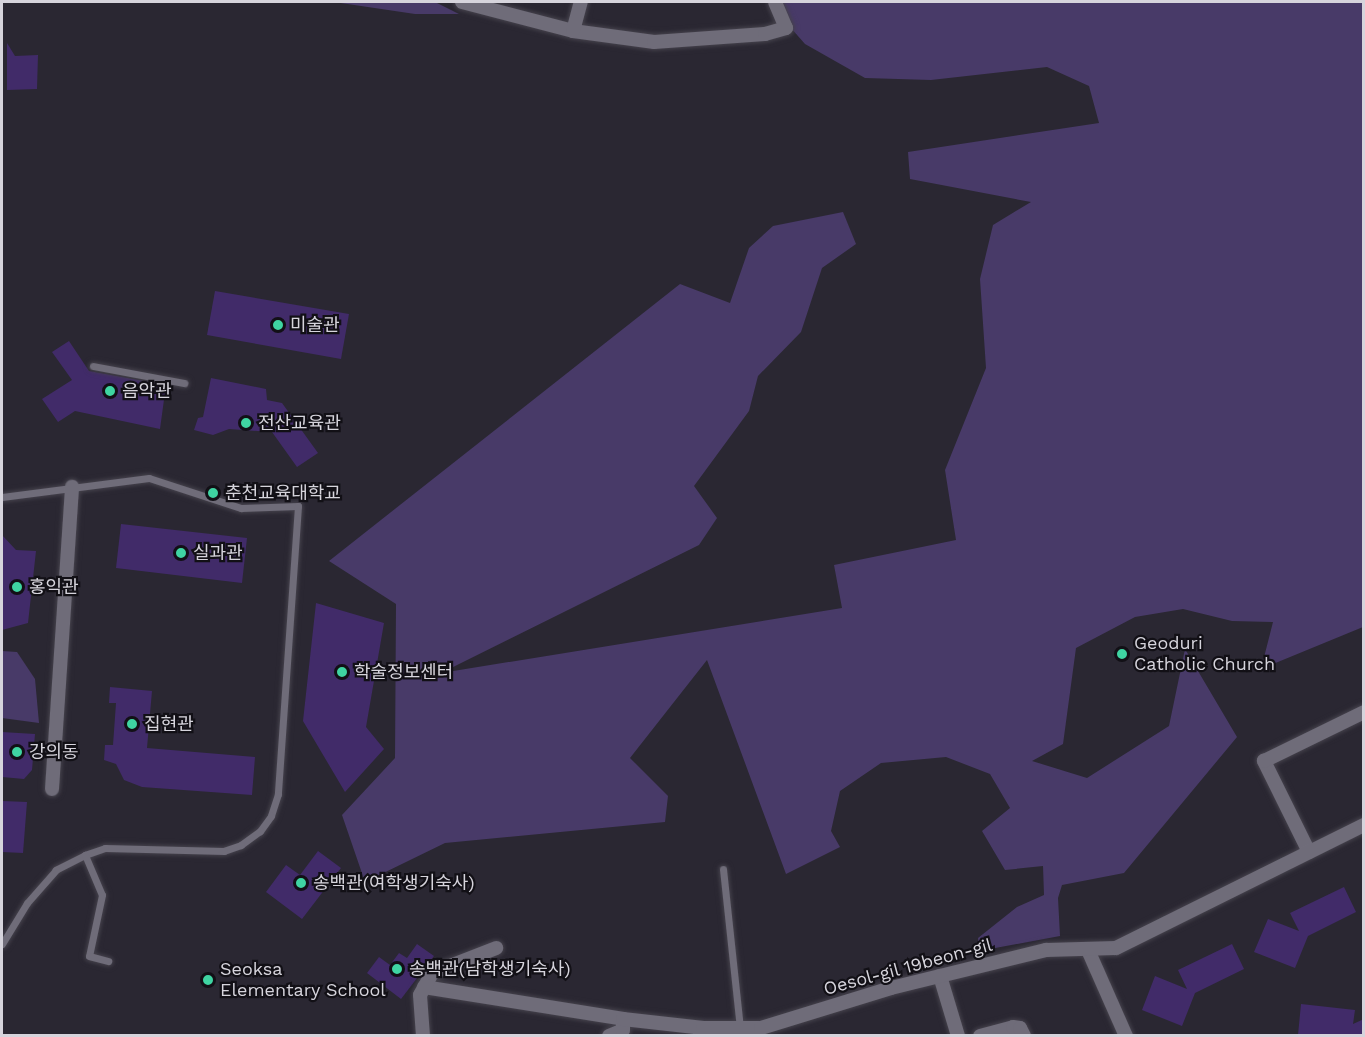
<!DOCTYPE html>
<html>
<head>
<meta charset="utf-8">
<style>
  body { margin:0 }
  #map { position:relative; width:1365px; height:1037px; overflow:hidden; background:#2a2732; font-family:"Work Sans","Noto Sans KR",sans-serif }
  div>[style] { position:absolute }
  .green>* { inset:0; background:#483a68 }
  .building>* { inset:0; background:#412b69 }
  .roads { filter:drop-shadow(0 0 2px #45424c) drop-shadow(0 0 2px #45424c) }
  .lane>* { height:7px; margin:-3.5px; padding:0 3.5px; transform-origin:3.5px; border-radius:3.5px; background:#6f6c79 }
  .street>* { height:14px; margin:-7px; padding:0 7px; transform-origin:7px; border-radius:7px; background:#6f6c79 }
  .dots>* { width:16px; height:16px; translate:-50% -50%; box-sizing:border-box; border:3px solid #121016; border-radius:50% }
  span { translate:-50% -50%; white-space:nowrap; text-align:center; line-height:1.15; -webkit-text-stroke:4.5px #121016; paint-order:stroke }
  .poi-label { font-size:18px; color:#d6d4dc }
  .left { translate:0 -50%; text-align:left }
  .street-label { font-size:18px; color:#d6d4dc }
  .frame { position:absolute; inset:0; border:3px solid #d6d4dc; pointer-events:none }
</style>
</head>
<body>
<div id="map">
  <div class="green">
    <i style="clip-path:polygon(334px 2px,435px 2px,459px 14px,415px 14px)"></i>
    <i style="clip-path:polygon(768px 2px,1363px 2px,1363px 627px,1261px 669px,1273px 622px,1232px 621px,1183px 609px,1135px 617px,1076px 648px,1063px 744px,1032px 761px,1087px 778px,1169px 726px,1185px 649px,1237px 737px,1124px 873px,1062px 885px,1058px 898px,1060px 936px,979px 951px,978px 938px,1017px 907px,1044px 895px,1043px 866px,1005px 870px,982px 831px,1010px 808px,990px 774px,946px 757px,881px 763px,840px 791px,831px 831px,840px 847px,786px 874px,707px 660px,630px 758px,668px 796px,665px 822px,445px 843px,365px 882px,342px 815px,395px 758px,396px 604px,329px 561px,680px 284px,730px 303px,749px 248px,773px 226px,843px 212px,856px 244px,822px 268px,801px 332px,758px 376px,749px 411px,694px 486px,717px 518px,699px 545px,441px 673px,842px 608px,834px 565px,956px 540px,945px 470px,986px 368px,980px 279px,993px 225px,1031px 202px,910px 179px,908px 152px,1099px 123px,1089px 86px,1047px 67px,931px 80px,865px 78px,805px 44px)"></i>
    <i style="clip-path:polygon(2px 651px,17px 652px,35px 679px,39px 723px,2px 718px)"></i>
  </div>
  <div class="building">
    <i style="clip-path:polygon(7px 43px,15px 56px,38px 55px,37px 89px,7px 90px)"></i>
    <i style="clip-path:polygon(215px 291px,349px 314px,341px 359px,207px 335px)"></i>
    <i style="clip-path:polygon(69px 341px,89px 371px,166px 385px,160px 429px,75px 411px,58px 422px,42px 399px,72px 380px,52px 352px)"></i>
    <i style="clip-path:polygon(211px 378px,266px 389px,267px 400px,282px 403px,318px 453px,297px 467px,272px 432px,229px 429px,213px 435px,194px 430px,198px 418px,203px 417px)"></i>
    <i style="clip-path:polygon(121px 524px,247px 538px,242px 583px,116px 568px)"></i>
    <i style="clip-path:polygon(2px 535px,16px 550px,36px 551px,28px 623px,2px 630px)"></i>
    <i style="clip-path:polygon(316px 603px,384px 623px,366px 727px,384px 749px,345px 792px,303px 721px)"></i>
    <i style="clip-path:polygon(110px 687px,152px 691px,147px 748px,255px 757px,252px 795px,142px 787px,124px 780px,116px 764px,104px 760px,105px 745px,113px 745px,116px 703px,109px 703px)"></i>
    <i style="clip-path:polygon(2px 732px,35px 734px,32px 770px,24px 779px,2px 777px)"></i>
    <i style="clip-path:polygon(2px 801px,27px 802px,23px 853px,2px 852px)"></i>
    <i style="clip-path:polygon(318px 851px,341px 868px,302px 919px,266px 892px,286px 865px,300px 875px)"></i>
    <i style="clip-path:polygon(1344px 887px,1356px 912px,1308px 936px,1295px 968px,1254px 952px,1268px 919px,1299px 931px,1290px 913px)"></i>
    <i style="clip-path:polygon(417px 944px,434px 956px,401px 999px,367px 973px,379px 957px,390px 965px,399px 953px,407px 958px)"></i>
    <i style="clip-path:polygon(1232px 944px,1244px 969px,1195px 993px,1182px 1026px,1142px 1010px,1155px 976px,1187px 989px,1178px 970px)"></i>
    <i style="clip-path:polygon(1301px 1004px,1355px 1010px,1353px 1024px,1364px 1019px,1364px 1035px,1298px 1035px)"></i>
  </div>
  <div class="roads">
    <div class="lane">
      <i style="left:93px;top:366px;width:93px;rotate:10.6deg"></i>
      <i style="left:2px;top:497px;width:148px;rotate:-7.4deg"></i>
      <i style="left:149px;top:478px;width:97px;rotate:18.1deg"></i>
      <i style="left:241px;top:508px;width:57px;rotate:-2deg"></i>
      <i style="left:298px;top:506px;width:289px;rotate:94deg"></i>
      <i style="left:278px;top:794px;width:23px;rotate:108deg"></i>
      <i style="left:271px;top:816px;width:19px;rotate:126deg"></i>
      <i style="left:260px;top:831px;width:24px;rotate:144deg"></i>
      <i style="left:241px;top:845px;width:18px;rotate:161deg"></i>
      <i style="left:224px;top:851px;width:119px;rotate:-178.6deg"></i>
      <i style="left:105px;top:848px;width:21px;rotate:161deg"></i>
      <i style="left:85px;top:855px;width:33px;rotate:153deg"></i>
      <i style="left:56px;top:870px;width:44px;rotate:131.3deg"></i>
      <i style="left:27px;top:903px;width:48px;rotate:121.4deg"></i>
      <i style="left:85px;top:855px;width:43px;rotate:67deg"></i>
      <i style="left:102px;top:895px;width:62px;rotate:102deg"></i>
      <i style="left:89px;top:956px;width:20px;rotate:15deg"></i>
      <i style="left:723px;top:869px;width:160px;rotate:83.9deg"></i>
    </div>
    <div class="street">
      <i style="left:462px;top:2px;width:115px;rotate:14.6deg"></i>
      <i style="left:573px;top:31px;width:82px;rotate:7.7deg"></i>
      <i style="left:654px;top:42px;width:111px;rotate:-4.1deg"></i>
      <i style="left:765px;top:34px;width:22px;rotate:-16deg"></i>
      <i style="left:786px;top:28px;width:28px;rotate:-113deg"></i>
      <i style="left:573px;top:31px;width:30px;rotate:-75deg"></i>
      <i style="left:52px;top:789px;width:303px;rotate:-86.2deg"></i>
      <i style="left:1309px;top:852px;width:102px;rotate:-116.3deg"></i>
      <i style="left:1264px;top:761px;width:111px;rotate:-26.1deg"></i>
      <i style="left:1088px;top:950px;width:94px;rotate:66.2deg"></i>
      <i style="left:940px;top:976px;width:63px;rotate:73.3deg"></i>
      <i style="left:424px;top:987px;width:202px;rotate:9.1deg"></i>
      <i style="left:423px;top:1036px;width:41px;rotate:-94.2deg"></i>
      <i style="left:420px;top:995px;width:25px;rotate:-61deg"></i>
      <i style="left:432px;top:973px;width:69px;rotate:-21.3deg"></i>
      <i style="left:609px;top:1036px;width:15px;rotate:-23deg"></i>
      <i style="left:623px;top:1030px;width:11px;rotate:-90deg"></i>
      <i style="left:623px;top:1019px;width:81px;rotate:6.4deg"></i>
      <i style="left:703px;top:1028px;width:58px"></i>
      <i style="left:761px;top:1028px;width:136px;rotate:-17.1deg"></i>
      <i style="left:891px;top:988px;width:160px;rotate:-13.8deg"></i>
      <i style="left:1046px;top:950px;width:70px;rotate:-1.6deg"></i>
      <i style="left:1116px;top:948px;width:277px;rotate:-26.4deg"></i>
      <i style="left:980px;top:1036px;width:34px;rotate:-15deg"></i>
      <i style="left:1013px;top:1027px;width:7px;rotate:8deg"></i>
      <i style="left:1020px;top:1028px;width:9px;rotate:63deg"></i>
    </div>
  </div>
  <div class="dots">
    <i style="left:278px;top:325px;background:#3fd4a2"></i>
    <i style="left:110px;top:391px;background:#3fd4a2"></i>
    <i style="left:246px;top:423px;background:#3fd4a2"></i>
    <i style="left:213px;top:493px;background:#3fd4a2"></i>
    <i style="left:181px;top:553px;background:#3fd4a2"></i>
    <i style="left:17px;top:587px;background:#3fd4a2"></i>
    <i style="left:1122px;top:654px;background:#3fd4a2"></i>
    <i style="left:342px;top:672px;background:#3fd4a2"></i>
    <i style="left:132px;top:724px;background:#3fd4a2"></i>
    <i style="left:17px;top:752px;background:#3fd4a2"></i>
    <i style="left:301px;top:883px;background:#3fd4a2"></i>
    <i style="left:397px;top:969px;background:#3fd4a2"></i>
    <i style="left:208px;top:980px;background:#3fd4a2"></i>
  </div>
  <div class="poi-label">
    <span class="left" style="left:290px;top:325px">미술관</span>
    <span class="left" style="left:122px;top:391px">음악관</span>
    <span class="left" style="left:258px;top:423px">전산교육관</span>
    <span class="left" style="left:225px;top:493px">춘천교육대학교</span>
    <span class="left" style="left:193px;top:553px">실과관</span>
    <span class="left" style="left:29px;top:587px">홍익관</span>
    <span class="left" style="left:1134px;top:654px">Geoduri<br>Catholic Church</span>
    <span class="left" style="left:354px;top:672px">학술정보센터</span>
    <span class="left" style="left:144px;top:724px">집현관</span>
    <span class="left" style="left:29px;top:752px">강의동</span>
    <span class="left" style="left:313px;top:883px">송백관(여학생기숙사)</span>
    <span class="left" style="left:409px;top:969px">송백관(남학생기숙사)</span>
    <span class="left" style="left:220px;top:980px">Seoksa<br>Elementary School</span>
  </div>
  <div class="street-label">
    <span style="left:908px;top:967px;rotate:-15deg">Oesol-gil 19beon-gil</span>
  </div>
  <div class="frame"></div>
</div>
</body>
</html>
